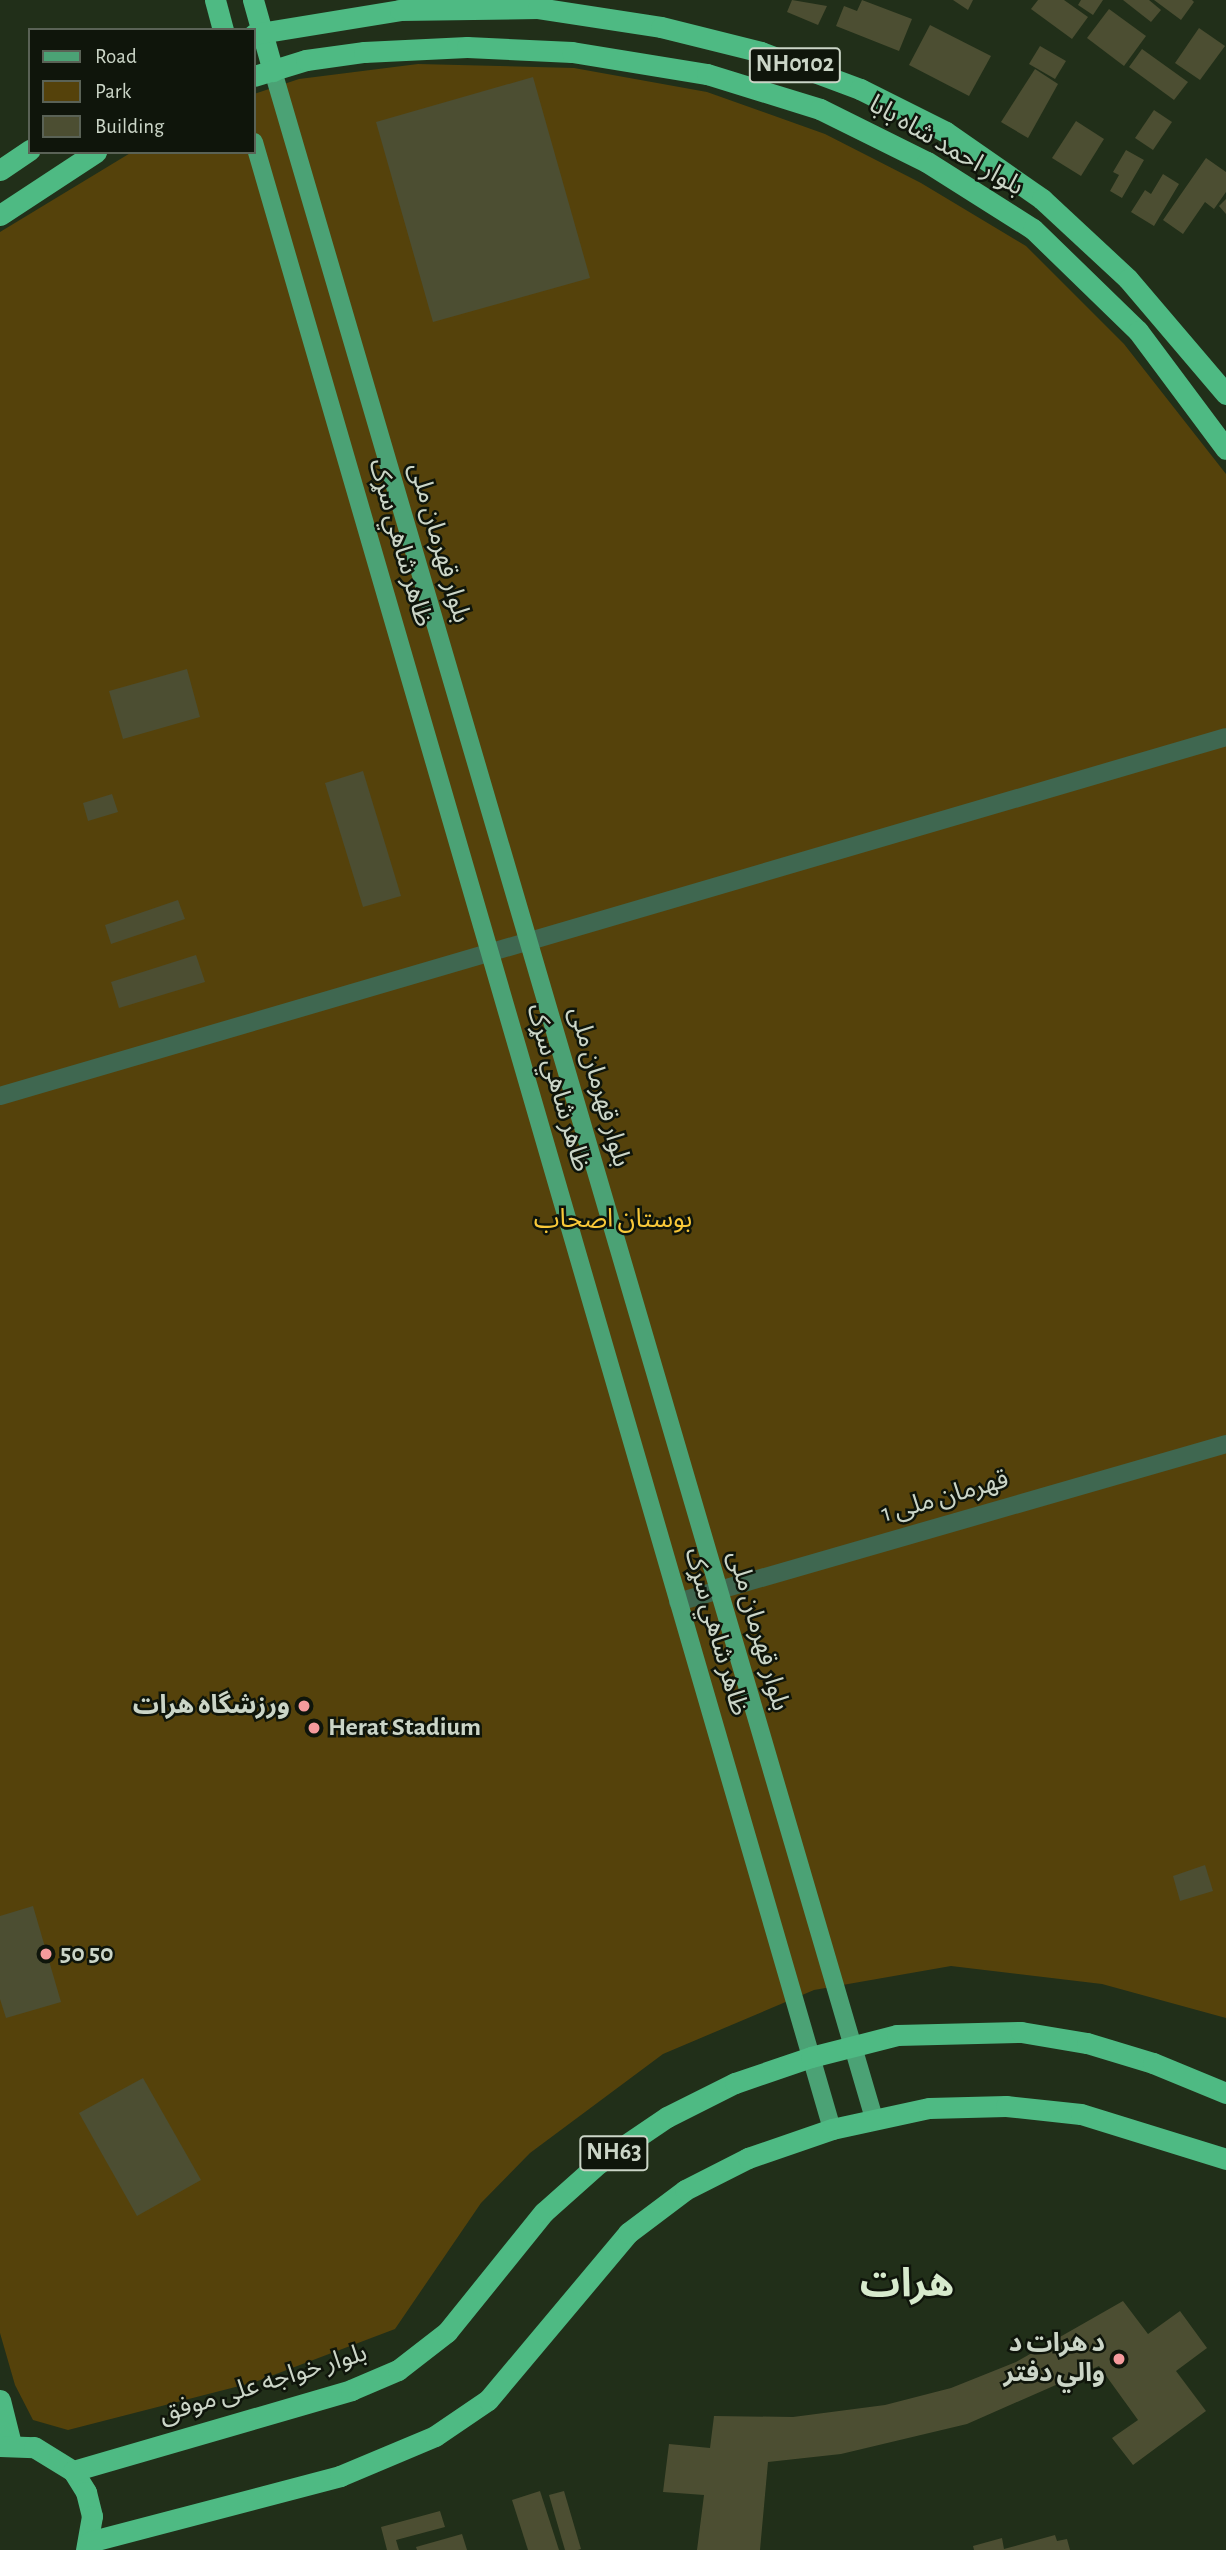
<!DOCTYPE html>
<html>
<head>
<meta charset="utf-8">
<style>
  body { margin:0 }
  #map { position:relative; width:1226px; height:2550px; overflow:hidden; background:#212f19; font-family:"Alegreya Sans","Noto Sans Arabic",sans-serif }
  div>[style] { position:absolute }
  .green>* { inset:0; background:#55420b }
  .building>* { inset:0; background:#4c4e32 }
  .street>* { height:18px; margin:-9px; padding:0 9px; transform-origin:9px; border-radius:9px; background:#3f6750 }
  .primary>* { height:18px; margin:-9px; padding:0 9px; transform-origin:9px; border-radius:9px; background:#4ba275 }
  .highway>* { height:21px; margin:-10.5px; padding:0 10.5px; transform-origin:10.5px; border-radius:10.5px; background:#4eba83 }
  .dots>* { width:19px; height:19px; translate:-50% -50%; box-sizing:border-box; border:4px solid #0f150b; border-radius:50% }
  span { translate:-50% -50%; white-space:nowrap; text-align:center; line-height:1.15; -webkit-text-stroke:5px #0f150b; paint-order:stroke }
  .shield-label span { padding:2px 5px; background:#0f150b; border:2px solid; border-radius:5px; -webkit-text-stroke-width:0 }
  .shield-label { font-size:24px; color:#cbd5c7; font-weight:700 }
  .street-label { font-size:26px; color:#cbd5c7 }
  .park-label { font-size:26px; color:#f9c839 }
  .poi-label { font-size:26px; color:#cbd5c7; font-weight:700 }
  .right { translate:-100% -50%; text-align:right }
  .left { translate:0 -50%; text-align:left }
  .town-label { font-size:40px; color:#d7eacd; font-weight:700 }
  .legend { position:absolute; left:28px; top:28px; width:228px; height:126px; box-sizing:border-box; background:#0f150b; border:2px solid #5a6256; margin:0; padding:9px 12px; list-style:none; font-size:21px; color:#cbd5c7 }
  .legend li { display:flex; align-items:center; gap:14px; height:35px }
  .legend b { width:35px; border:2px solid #5a6256 }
</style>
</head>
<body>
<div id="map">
  <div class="green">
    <i style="clip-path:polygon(418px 64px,574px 68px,707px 92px,825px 134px,921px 183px,1026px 246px,1124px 344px,1226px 474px,1226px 2018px,1102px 1984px,951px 1966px,814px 1990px,663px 2054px,530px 2153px,481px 2203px,395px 2329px,255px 2382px,68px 2430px,33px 2420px,15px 2385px,0 2333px,0 232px,132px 152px,254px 152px,254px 94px,299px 79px)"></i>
  </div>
  <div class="building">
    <i style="clip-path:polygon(792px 0,827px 6px,818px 25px,787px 12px)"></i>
    <i style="clip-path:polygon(862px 0,912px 19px,899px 51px,836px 26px,844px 6px,857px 11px)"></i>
    <i style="clip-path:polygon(953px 0,973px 0,968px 10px)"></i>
    <i style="clip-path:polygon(1038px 0,1064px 0,1088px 17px,1072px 39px,1031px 9px)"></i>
    <i style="clip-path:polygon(1081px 0,1103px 0,1093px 15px,1078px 5px)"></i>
    <i style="clip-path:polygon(1123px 0,1149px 0,1161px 10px,1151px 22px)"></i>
    <i style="clip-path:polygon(1154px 0,1192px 0,1194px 2px,1181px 20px)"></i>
    <i style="clip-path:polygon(1109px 9px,1146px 36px,1124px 66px,1087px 38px)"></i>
    <i style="clip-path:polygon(930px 25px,991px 56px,969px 96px,909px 65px)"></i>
    <i style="clip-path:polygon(1199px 28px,1225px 46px,1200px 80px,1175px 63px)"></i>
    <i style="clip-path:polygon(1040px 46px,1066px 61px,1055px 79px,1029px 64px)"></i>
    <i style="clip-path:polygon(1142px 49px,1188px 82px,1174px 100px,1129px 67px)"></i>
    <i style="clip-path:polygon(1035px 69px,1058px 84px,1028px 138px,1001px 122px)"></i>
    <i style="clip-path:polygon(533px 77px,590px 278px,433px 322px,376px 122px)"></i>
    <i style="clip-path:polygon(1154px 110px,1172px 122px,1153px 150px,1135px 138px)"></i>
    <i style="clip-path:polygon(1076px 121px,1104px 139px,1081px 176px,1052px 158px)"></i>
    <i style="clip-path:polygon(1126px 150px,1144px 160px,1122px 198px,1110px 191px,1119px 175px,1113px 172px)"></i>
    <i style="clip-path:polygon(1206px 158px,1226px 172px,1226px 192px,1214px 209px,1205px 202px,1183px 234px,1163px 220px)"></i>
    <i style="clip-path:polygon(1163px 174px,1179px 184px,1154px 226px,1131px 212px,1145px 190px,1151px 194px)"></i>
    <i style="clip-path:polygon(1226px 199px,1226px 214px,1219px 206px)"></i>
    <i style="clip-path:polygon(187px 669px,200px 717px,123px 739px,109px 691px)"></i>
    <i style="clip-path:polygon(363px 771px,401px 896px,363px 907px,325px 783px)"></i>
    <i style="clip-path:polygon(112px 794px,118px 812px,88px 821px,83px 803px)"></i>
    <i style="clip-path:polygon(178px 900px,185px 919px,111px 944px,105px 925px)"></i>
    <i style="clip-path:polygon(196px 955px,205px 982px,119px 1008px,111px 982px)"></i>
    <i style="clip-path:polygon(1205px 1865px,1213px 1891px,1180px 1901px,1173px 1876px)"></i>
    <i style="clip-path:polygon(33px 1906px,61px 2002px,6px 2018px,0 1999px,0 1916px)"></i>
    <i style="clip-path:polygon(143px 2078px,201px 2180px,137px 2216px,79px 2113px)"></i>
    <i style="clip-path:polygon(1123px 2301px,1148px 2334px,1180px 2311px,1207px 2348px,1176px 2371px,1206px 2411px,1133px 2465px,1112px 2438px,1138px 2420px,1099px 2366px,967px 2424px,841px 2454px,768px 2462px,760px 2550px,697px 2550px,704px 2495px,663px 2492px,669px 2444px,710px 2448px,714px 2416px,793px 2417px,885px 2405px,951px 2388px,1016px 2362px)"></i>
    <i style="clip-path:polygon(540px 2491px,559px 2550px,528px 2550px,512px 2500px)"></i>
    <i style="clip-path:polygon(564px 2491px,581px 2549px,578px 2550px,565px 2550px,549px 2495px)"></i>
    <i style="clip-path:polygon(440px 2511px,445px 2527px,396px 2540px,399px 2550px,387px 2550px,381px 2527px)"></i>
    <i style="clip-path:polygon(462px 2534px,467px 2550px,417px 2550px,416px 2547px)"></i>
    <i style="clip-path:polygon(1055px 2535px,1057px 2541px,1067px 2539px,1070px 2550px,974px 2550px,973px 2546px,1002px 2538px,1004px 2549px)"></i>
  </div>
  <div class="street">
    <i style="left:0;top:1096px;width:1277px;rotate:-16.32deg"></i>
    <i style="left:678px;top:1602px;width:570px;rotate:-16.08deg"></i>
  </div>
  <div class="primary">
    <i style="left:273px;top:71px;width:2133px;rotate:73.64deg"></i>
    <i style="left:254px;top:142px;width:2069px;rotate:73.78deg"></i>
  </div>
  <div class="highway">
    <i style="left:215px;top:0;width:31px;rotate:75deg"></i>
    <i style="left:253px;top:0;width:74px;rotate:74.3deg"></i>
    <i style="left:254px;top:34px;width:148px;rotate:-9.3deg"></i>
    <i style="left:400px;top:10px;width:138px;rotate:-0.8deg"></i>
    <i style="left:538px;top:8px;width:124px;rotate:8.8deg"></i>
    <i style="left:661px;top:27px;width:103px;rotate:14deg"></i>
    <i style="left:761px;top:52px;width:106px;rotate:20.5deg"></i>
    <i style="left:860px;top:89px;width:96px;rotate:26.6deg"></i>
    <i style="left:946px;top:132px;width:117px;rotate:34.9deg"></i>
    <i style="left:1042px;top:199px;width:117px;rotate:42.9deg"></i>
    <i style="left:1128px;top:279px;width:151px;rotate:49.6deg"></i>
    <i style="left:254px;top:76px;width:54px;rotate:-17.1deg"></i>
    <i style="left:306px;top:60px;width:59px;rotate:-7.9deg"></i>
    <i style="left:364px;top:52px;width:103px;rotate:-2.8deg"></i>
    <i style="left:467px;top:47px;width:105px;rotate:2.7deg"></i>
    <i style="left:572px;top:52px;width:137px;rotate:9.3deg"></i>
    <i style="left:707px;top:74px;width:118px;rotate:17.2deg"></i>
    <i style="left:820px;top:109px;width:119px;rotate:26.4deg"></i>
    <i style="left:927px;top:162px;width:125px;rotate:32.3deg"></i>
    <i style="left:1033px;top:229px;width:146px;rotate:44.2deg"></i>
    <i style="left:1138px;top:331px;width:147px;rotate:53.3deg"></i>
    <i style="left:0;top:170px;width:36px;rotate:-34deg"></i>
    <i style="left:0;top:215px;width:115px;rotate:-33.3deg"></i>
    <i style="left:0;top:2400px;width:45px;rotate:76deg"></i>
    <i style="left:0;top:2446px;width:34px;rotate:2deg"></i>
    <i style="left:34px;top:2447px;width:46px;rotate:31.6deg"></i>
    <i style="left:73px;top:2471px;width:25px;rotate:58deg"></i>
    <i style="left:86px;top:2492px;width:25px;rotate:76deg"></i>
    <i style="left:92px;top:2516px;width:35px;rotate:100deg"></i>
    <i style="left:73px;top:2471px;width:290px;rotate:-16.2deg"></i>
    <i style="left:351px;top:2390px;width:51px;rotate:-23.1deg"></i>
    <i style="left:398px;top:2370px;width:62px;rotate:-37.8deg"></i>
    <i style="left:447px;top:2332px;width:154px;rotate:-51.1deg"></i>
    <i style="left:544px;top:2212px;width:74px;rotate:-41.7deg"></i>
    <i style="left:599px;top:2163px;width:82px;rotate:-34.1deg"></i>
    <i style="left:667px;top:2117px;width:76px;rotate:-26.6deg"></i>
    <i style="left:735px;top:2083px;width:80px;rotate:-18.9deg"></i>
    <i style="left:811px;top:2057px;width:89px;rotate:-14.3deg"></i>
    <i style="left:897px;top:2035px;width:124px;rotate:-1.4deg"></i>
    <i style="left:1021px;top:2032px;width:67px;rotate:9.5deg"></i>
    <i style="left:1087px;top:2043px;width:69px;rotate:16.9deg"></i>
    <i style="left:1153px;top:2063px;width:79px;rotate:22.3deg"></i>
    <i style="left:89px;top:2542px;width:260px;rotate:-14.7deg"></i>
    <i style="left:340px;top:2476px;width:103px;rotate:-22.8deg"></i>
    <i style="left:435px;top:2436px;width:64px;rotate:-34.2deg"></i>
    <i style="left:488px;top:2400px;width:218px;rotate:-50deg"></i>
    <i style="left:628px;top:2233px;width:71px;rotate:-37deg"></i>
    <i style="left:685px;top:2190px;width:71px;rotate:-26.9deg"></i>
    <i style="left:748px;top:2158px;width:89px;rotate:-19deg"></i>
    <i style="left:832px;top:2129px;width:99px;rotate:-12.2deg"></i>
    <i style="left:929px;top:2108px;width:77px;rotate:-1.5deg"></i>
    <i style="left:1006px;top:2106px;width:75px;rotate:6.1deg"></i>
    <i style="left:1081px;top:2114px;width:152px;rotate:17.2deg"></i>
  </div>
  <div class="dots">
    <i style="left:304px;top:1706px;background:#f59b9d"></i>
    <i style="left:314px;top:1728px;background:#f59b9d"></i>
    <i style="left:46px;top:1954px;background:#f59b9d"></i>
    <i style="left:1119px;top:2359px;background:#f59b9d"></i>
  </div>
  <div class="shield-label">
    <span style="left:795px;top:65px">NH0102</span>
    <span style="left:614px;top:2153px">NH63</span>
  </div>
  <div class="street-label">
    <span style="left:946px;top:146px;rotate:30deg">بلوار احمد شاه بابا</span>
    <span style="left:400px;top:543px;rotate:74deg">ظاهر شاهي سړک</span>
    <span style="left:439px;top:543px;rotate:74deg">بلوار قهرمان ملی</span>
    <span style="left:599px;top:1087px;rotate:74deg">بلوار قهرمان ملی</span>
    <span style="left:558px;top:1088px;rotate:74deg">ظاهر شاهي سړک</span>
    <span style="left:945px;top:1497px;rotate:-16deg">قهرمان ملی 1</span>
    <span style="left:758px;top:1631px;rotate:74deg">بلوار قهرمان ملی</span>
    <span style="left:716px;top:1632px;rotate:74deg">ظاهر شاهي سړک</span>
    <span style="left:263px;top:2384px;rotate:-17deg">بلوار خواجه علی موفق</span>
  </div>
  <div class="park-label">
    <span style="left:613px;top:1220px">بوستان اصحاب</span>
  </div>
  <div class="poi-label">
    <span class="right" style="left:290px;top:1706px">ورزشگاه هرات</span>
    <span class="left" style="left:328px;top:1728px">Herat Stadium</span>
    <span class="left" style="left:60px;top:1954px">50 50</span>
    <span class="right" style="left:1105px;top:2359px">د هرات د<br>والي دفتر</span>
  </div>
  <div class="town-label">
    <span style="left:907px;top:2284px">هرات</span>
  </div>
  <ul class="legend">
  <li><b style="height:9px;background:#4ba275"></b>Road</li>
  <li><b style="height:19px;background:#55420b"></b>Park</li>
  <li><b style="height:19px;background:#4c4e32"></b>Building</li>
  </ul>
</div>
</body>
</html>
